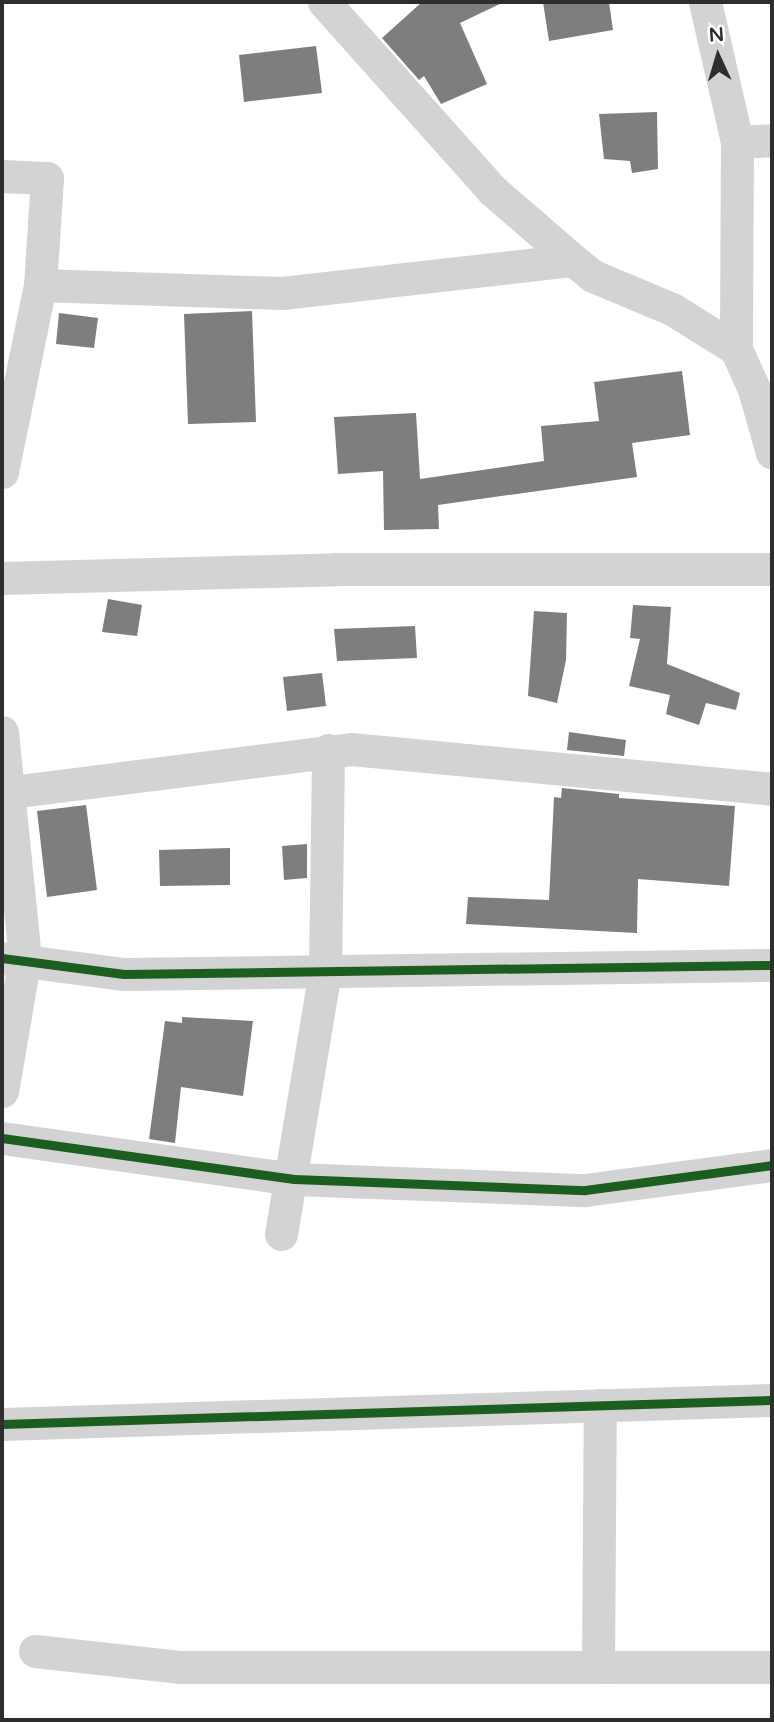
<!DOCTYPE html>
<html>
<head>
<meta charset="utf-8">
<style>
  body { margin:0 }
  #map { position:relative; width:774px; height:1722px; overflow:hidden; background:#fff; font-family:"Varela Round",sans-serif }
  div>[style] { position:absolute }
  .building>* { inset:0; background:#7e7e7e }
  .minor>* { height:33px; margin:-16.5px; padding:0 16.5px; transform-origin:16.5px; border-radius:16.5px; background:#d3d3d3 }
  .cycleway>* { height:9px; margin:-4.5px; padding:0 4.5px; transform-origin:4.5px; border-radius:4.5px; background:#1b5e20 }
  span { translate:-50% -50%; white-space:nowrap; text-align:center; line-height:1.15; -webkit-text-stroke:7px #fff; paint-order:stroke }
  .frame { position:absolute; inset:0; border:4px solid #2e2e2e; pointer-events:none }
  .north { position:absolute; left:683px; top:21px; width:70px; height:70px; -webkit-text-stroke:5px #fff; paint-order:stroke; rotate:356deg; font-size:19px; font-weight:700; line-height:28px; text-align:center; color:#2e2e2e }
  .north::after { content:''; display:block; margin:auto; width:24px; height:32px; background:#2e2e2e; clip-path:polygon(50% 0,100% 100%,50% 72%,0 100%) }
</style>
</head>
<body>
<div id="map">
  <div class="building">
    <i style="clip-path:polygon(422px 2px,504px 2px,460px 23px,487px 84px,441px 104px,424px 76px,419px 80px,382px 38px)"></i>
    <i style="clip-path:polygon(543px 2px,609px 2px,613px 30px,549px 41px)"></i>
    <i style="clip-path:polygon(316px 46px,322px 93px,244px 102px,239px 55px)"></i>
    <i style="clip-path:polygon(657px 112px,658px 169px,632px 173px,630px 161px,604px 159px,599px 114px)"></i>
    <i style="clip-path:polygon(252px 311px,256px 422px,188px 424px,184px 314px)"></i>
    <i style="clip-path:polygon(59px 313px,98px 318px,94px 348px,56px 344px)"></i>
    <i style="clip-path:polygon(682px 371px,690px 435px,632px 443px,637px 477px,438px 505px,439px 529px,384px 530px,383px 471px,338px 474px,334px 417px,416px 413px,420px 479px,544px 461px,541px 426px,599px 421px,594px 382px)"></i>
    <i style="clip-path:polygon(108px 599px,142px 605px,137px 636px,102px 632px)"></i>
    <i style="clip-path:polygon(633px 605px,671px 607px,667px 664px,740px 693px,736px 710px,706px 703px,699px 725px,666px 714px,670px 695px,629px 686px,640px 639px,630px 638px)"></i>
    <i style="clip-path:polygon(534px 611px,567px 613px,566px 660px,557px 703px,528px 696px)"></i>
    <i style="clip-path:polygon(415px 626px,417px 658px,337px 661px,334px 629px)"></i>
    <i style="clip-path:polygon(322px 673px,326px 706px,287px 711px,283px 677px)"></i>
    <i style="clip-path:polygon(569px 732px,626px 740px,624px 756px,567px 750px)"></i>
    <i style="clip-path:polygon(562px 788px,619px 794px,619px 798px,735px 806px,729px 886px,638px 879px,637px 933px,466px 924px,468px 897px,549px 900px,554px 797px,561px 798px)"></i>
    <i style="clip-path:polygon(86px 805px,97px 890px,47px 897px,37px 811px)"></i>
    <i style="clip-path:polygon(307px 844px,307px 878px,284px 880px,282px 846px)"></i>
    <i style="clip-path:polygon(230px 848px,230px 885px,160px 886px,159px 850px)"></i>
    <i style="clip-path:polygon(182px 1017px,253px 1021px,243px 1096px,181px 1087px,175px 1143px,149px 1139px,165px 1021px,182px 1023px)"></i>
  </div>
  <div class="minor">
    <i style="left:324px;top:2px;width:252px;rotate:48.2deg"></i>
    <i style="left:492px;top:190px;width:107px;rotate:40.8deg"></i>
    <i style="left:573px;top:260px;width:26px;rotate:39deg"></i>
    <i style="left:593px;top:276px;width:86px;rotate:22.7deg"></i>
    <i style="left:672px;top:309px;width:75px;rotate:32deg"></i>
    <i style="left:736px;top:349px;width:44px;rotate:65.8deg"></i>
    <i style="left:754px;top:389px;width:66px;rotate:74.3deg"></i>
    <i style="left:705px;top:2px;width:144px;rotate:77.1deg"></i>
    <i style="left:737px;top:142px;width:207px;rotate:90.3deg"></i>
    <i style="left:737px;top:142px;width:35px;rotate:-3deg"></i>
    <i style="left:2px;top:176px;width:45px;rotate:2.5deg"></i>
    <i style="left:47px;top:178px;width:107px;rotate:93.7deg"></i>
    <i style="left:40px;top:285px;width:191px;rotate:101.5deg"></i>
    <i style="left:40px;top:285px;width:242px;rotate:1.9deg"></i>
    <i style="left:282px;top:293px;width:293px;rotate:-6.5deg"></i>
    <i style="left:2px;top:578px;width:336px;rotate:-1.5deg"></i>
    <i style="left:338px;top:569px;width:434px"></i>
    <i style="left:2px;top:732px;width:226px;rotate:84.2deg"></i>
    <i style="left:25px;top:957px;width:136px;rotate:99.7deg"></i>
    <i style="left:11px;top:792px;width:343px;rotate:-7.2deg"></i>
    <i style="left:351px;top:749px;width:423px;rotate:5.4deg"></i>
    <i style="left:2px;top:958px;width:123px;rotate:7.5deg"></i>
    <i style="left:124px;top:974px;width:648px;rotate:-0.8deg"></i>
    <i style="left:2px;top:1138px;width:295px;rotate:8deg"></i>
    <i style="left:294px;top:1179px;width:291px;rotate:2.2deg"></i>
    <i style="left:585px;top:1190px;width:189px;rotate:-7.6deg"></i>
    <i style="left:281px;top:1234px;width:266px;rotate:-80.5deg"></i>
    <i style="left:325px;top:972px;width:222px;rotate:-89.2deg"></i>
    <i style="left:2px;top:1424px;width:770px;rotate:-1.79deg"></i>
    <i style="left:35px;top:1651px;width:145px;rotate:6.3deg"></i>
    <i style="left:179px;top:1667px;width:593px"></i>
    <i style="left:598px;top:1667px;width:262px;rotate:-89.6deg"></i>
  </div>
  <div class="cycleway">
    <i style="left:2px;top:958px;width:123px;rotate:7.5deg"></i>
    <i style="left:124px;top:974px;width:648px;rotate:-0.8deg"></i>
    <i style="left:2px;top:1138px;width:295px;rotate:8deg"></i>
    <i style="left:294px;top:1179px;width:291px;rotate:2.2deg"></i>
    <i style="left:585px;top:1190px;width:189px;rotate:-7.6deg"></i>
    <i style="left:2px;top:1424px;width:770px;rotate:-1.79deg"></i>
  </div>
  <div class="frame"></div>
  <div class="north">N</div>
</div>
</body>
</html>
